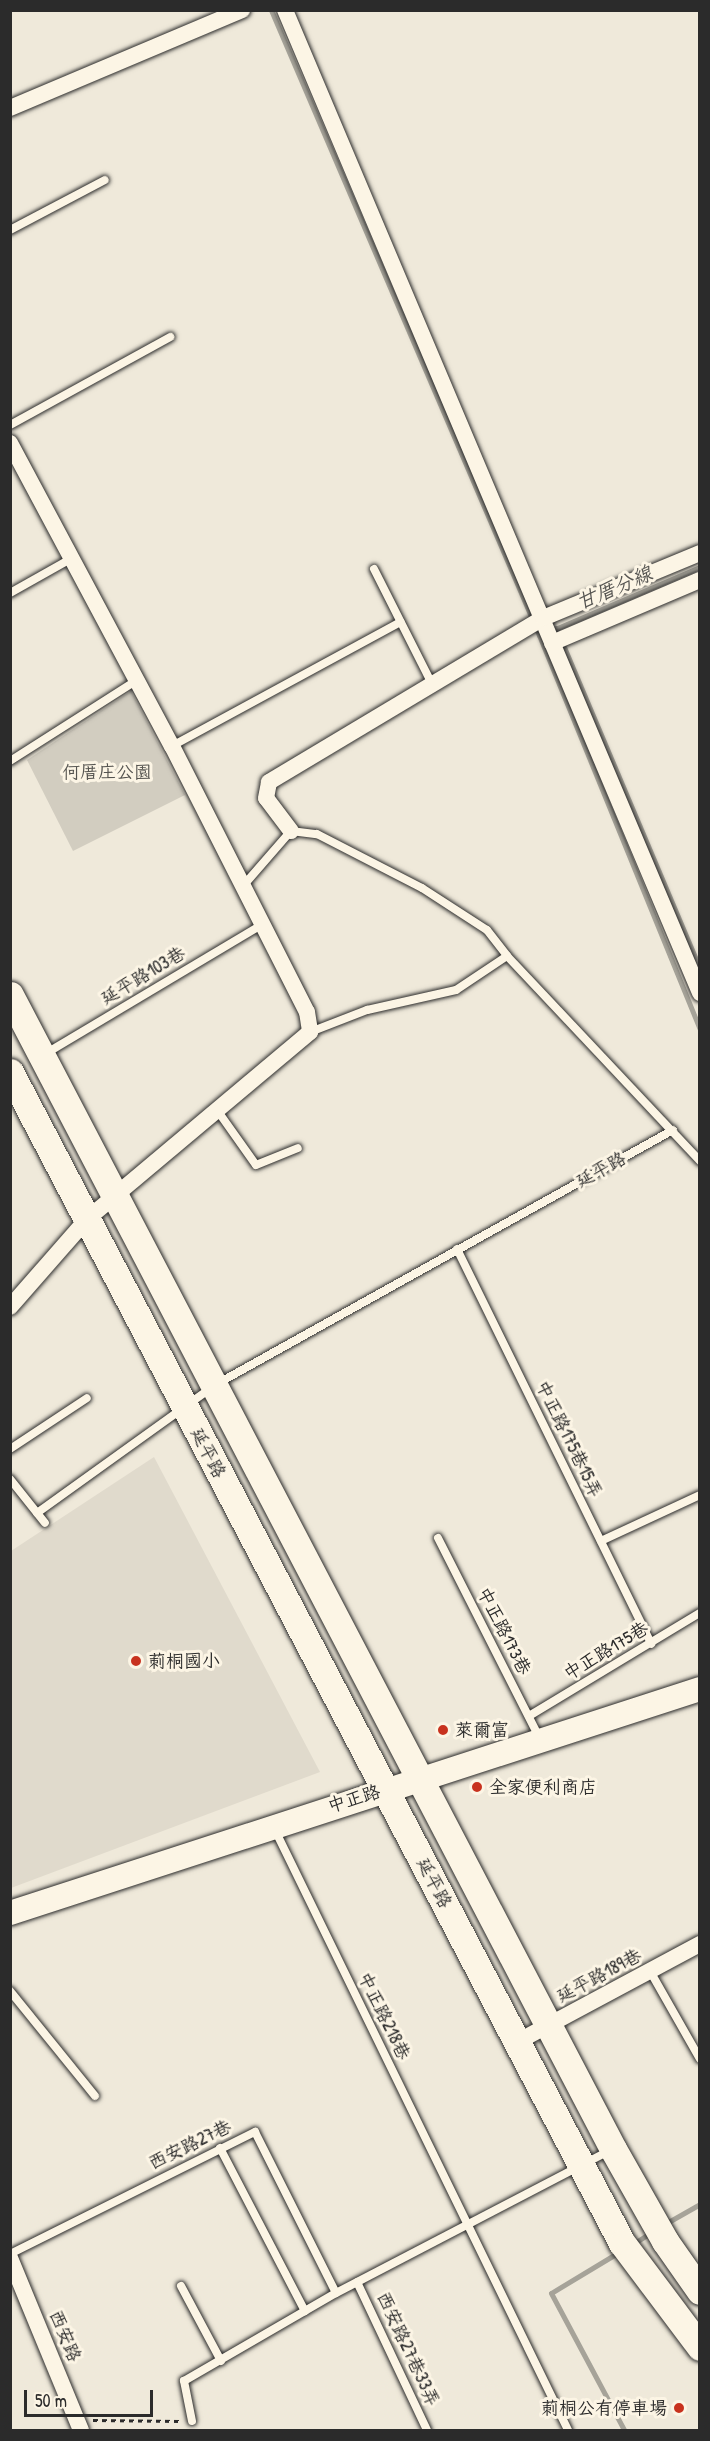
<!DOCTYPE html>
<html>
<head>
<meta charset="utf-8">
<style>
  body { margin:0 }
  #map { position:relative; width:710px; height:2441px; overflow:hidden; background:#efe9da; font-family:"Patrick Hand","LXGW WenKai TC",sans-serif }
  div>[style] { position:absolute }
  .built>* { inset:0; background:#e0dacc }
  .green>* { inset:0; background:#d2cdc0 }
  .stream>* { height:5px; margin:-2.5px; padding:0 2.5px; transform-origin:2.5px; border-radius:2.5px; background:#a6a399 }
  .path>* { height:3px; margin-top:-1.5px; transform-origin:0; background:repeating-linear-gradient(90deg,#2b2b2b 0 4.5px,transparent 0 9px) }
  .roads { filter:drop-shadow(0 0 2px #2b2b2b) drop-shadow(0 0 2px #2b2b2b) }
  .lane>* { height:8px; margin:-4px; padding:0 4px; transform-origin:4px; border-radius:4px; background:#fcf5e5 }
  .street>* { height:16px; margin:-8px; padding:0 8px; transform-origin:8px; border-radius:8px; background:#fcf5e5 }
  .secondary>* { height:24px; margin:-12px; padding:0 12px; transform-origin:12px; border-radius:12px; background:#fcf5e5 }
  .primary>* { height:27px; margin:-13.5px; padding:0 13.5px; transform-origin:13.5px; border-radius:13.5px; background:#fcf5e5 }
  .dots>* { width:16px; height:16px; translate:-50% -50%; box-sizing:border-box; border:3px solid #fcf5e5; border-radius:50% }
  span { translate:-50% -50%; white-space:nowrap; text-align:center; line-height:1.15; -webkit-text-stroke:6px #fcf5e5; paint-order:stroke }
  .park-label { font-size:18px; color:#555450 }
  .street-label { font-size:18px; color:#2b2b2b }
  .poi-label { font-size:18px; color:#2b2b2b }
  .left { translate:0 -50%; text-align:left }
  .right { translate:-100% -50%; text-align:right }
  .water-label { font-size:20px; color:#565552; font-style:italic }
  .frame { position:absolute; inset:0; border:12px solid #2b2b2b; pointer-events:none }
  .scale { position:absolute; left:24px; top:2390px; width:129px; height:27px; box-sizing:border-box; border:3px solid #2b2b2b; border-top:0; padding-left:8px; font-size:18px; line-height:21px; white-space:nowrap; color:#2b2b2b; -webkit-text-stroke:4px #fcf5e5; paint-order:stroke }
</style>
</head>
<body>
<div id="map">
  <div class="built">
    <i style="clip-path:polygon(154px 1457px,320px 1772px,11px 1888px,11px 1551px)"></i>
  </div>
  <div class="green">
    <i style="clip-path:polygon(131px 691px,185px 795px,73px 851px,27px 760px)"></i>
  </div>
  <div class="stream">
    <i style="left:271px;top:10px;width:680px;rotate:66.79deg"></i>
    <i style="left:539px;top:635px;width:427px;rotate:67.8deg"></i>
    <i style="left:556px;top:628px;width:370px;rotate:67.1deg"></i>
    <i style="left:555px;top:629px;width:158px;rotate:-23.2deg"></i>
    <i style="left:663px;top:2225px;width:43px;rotate:-29.6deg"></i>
    <i style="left:633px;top:2244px;width:20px;rotate:-33deg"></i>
    <i style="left:619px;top:2252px;width:79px;rotate:148.9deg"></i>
    <i style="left:551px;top:2293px;width:155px;rotate:61.9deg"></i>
  </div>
  <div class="path">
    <i style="left:93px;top:2420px;width:87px;rotate:0.7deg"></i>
  </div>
  <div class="roads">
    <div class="lane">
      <i style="left:10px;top:230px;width:107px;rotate:-27.8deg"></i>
      <i style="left:10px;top:425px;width:183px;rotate:-28.8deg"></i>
      <i style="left:374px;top:569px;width:131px;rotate:63.2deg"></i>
      <i style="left:10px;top:593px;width:71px;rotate:-29.4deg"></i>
      <i style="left:172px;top:746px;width:260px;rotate:-28.5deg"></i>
      <i style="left:10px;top:761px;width:151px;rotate:-32.5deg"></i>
      <i style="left:243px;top:886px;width:73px;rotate:-48.9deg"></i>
      <i style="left:291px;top:831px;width:26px;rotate:7deg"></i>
      <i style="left:317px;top:834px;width:118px;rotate:27.2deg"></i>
      <i style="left:422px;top:888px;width:77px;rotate:32.9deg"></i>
      <i style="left:487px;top:930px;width:33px;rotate:52deg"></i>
      <i style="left:507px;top:956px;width:61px;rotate:146.3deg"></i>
      <i style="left:456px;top:990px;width:91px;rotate:167.3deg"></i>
      <i style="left:367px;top:1010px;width:61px;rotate:158.9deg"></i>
      <i style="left:507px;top:956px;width:282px;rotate:46.7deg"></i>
      <i style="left:45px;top:1054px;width:252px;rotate:-30.8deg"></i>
      <i style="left:217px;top:1110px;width:67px;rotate:54.7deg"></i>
      <i style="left:256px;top:1165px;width:45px;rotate:-22deg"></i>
      <i style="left:457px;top:1249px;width:440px;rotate:63.8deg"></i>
      <i style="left:10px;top:1449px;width:92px;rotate:-33.5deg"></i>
      <i style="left:10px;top:1479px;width:56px;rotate:51.5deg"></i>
      <i style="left:37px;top:1513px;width:219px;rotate:-35.7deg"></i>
      <i style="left:215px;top:1385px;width:524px;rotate:-29.11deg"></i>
      <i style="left:438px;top:1538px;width:225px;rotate:63.1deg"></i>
      <i style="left:601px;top:1541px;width:109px;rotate:-24.9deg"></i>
      <i style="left:529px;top:1716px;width:200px;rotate:-31.1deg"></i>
      <i style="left:275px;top:1830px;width:668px;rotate:63.97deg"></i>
      <i style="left:650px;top:1971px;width:101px;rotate:60.4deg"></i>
      <i style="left:10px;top:1991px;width:135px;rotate:51deg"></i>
      <i style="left:220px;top:2148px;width:184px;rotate:62.5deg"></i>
      <i style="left:10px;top:2254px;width:274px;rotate:-26.5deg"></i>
      <i style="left:255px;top:2132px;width:180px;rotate:63.3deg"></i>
      <i style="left:357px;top:2282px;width:164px;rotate:64.7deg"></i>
      <i style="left:181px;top:2286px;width:85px;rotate:61.9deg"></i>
      <i style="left:192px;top:2421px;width:41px;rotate:-101.3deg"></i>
      <i style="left:184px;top:2381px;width:176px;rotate:-30.1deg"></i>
      <i style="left:336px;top:2293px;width:310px;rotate:-27.5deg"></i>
    </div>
    <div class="street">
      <i style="left:285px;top:10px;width:1067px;rotate:67.11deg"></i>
      <i style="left:10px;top:108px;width:252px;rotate:-22.9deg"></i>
      <i style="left:10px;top:443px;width:344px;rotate:61.9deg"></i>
      <i style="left:172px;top:746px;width:298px;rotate:63.1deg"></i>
      <i style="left:307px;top:1012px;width:20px;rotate:81deg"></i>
      <i style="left:310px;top:1032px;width:290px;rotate:140deg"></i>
      <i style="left:88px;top:1218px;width:118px;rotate:131.2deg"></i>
      <i style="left:552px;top:643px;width:161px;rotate:-23.1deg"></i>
      <i style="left:291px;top:831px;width:41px;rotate:-127.1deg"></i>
      <i style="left:266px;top:798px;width:16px;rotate:-79deg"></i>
      <i style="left:269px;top:782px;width:319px;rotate:-30.9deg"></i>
      <i style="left:543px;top:618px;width:170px;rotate:-22.5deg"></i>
      <i style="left:517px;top:2042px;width:208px;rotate:-28.2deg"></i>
      <i style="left:10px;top:2258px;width:186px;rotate:67.6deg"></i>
    </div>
    <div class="secondary">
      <i style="left:10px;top:1913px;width:725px;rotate:-17.99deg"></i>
    </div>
    <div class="primary">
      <i style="left:10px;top:995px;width:1302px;rotate:62.41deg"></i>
      <i style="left:613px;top:2149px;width:106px;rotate:60.5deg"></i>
      <i style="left:665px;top:2241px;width:61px;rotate:55deg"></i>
      <i style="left:10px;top:1072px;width:1321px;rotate:62.41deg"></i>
      <i style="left:622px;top:2243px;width:130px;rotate:53.1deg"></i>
    </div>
  </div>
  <div class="dots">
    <i style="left:136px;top:1661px;background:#c8321e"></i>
    <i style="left:443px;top:1730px;background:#c8321e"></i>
    <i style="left:477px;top:1787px;background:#c8321e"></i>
    <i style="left:679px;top:2408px;background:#c8321e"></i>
  </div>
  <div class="park-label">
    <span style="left:107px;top:772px">何厝庄公園</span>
  </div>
  <div class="street-label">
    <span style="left:143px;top:976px;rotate:-31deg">延平路103巷</span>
    <span style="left:601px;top:1170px;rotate:-29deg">延平路</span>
    <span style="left:569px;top:1439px;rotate:64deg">中正路175巷15弄</span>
    <span style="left:208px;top:1453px;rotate:62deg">延平路</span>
    <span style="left:504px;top:1631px;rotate:63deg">中正路173巷</span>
    <span style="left:606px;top:1651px;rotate:-31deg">中正路175巷</span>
    <span style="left:354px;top:1799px;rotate:-17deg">中正路</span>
    <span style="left:434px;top:1883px;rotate:62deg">延平路</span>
    <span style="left:599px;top:1976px;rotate:-28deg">延平路189巷</span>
    <span style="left:384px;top:2016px;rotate:64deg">中正路218巷</span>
    <span style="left:190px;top:2145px;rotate:-26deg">西安路27巷</span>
    <span style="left:65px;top:2336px;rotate:67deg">西安路</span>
    <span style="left:408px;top:2349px;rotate:65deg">西安路27巷33弄</span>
  </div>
  <div class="poi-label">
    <span class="left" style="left:148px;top:1661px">莿桐國小</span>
    <span class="left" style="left:455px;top:1730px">萊爾富</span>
    <span class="left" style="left:489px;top:1787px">全家便利商店</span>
    <span class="right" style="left:667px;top:2408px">莿桐公有停車場</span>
  </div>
  <div class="water-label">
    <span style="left:614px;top:587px;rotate:-23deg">甘厝分線</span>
  </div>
  <div class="frame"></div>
  <div class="scale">50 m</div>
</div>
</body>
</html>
